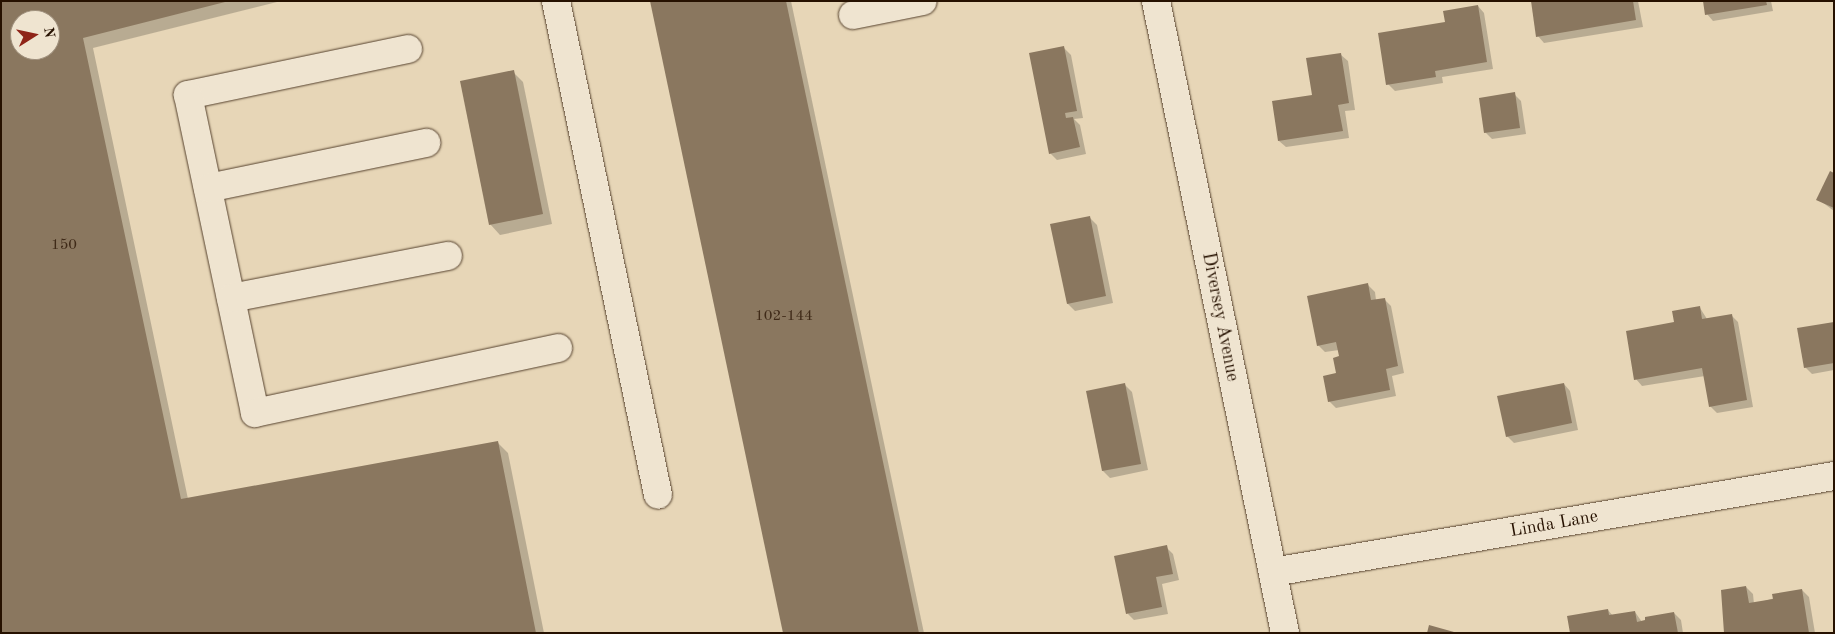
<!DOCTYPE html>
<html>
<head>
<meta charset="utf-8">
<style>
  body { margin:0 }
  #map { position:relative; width:1835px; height:634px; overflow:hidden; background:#e7d6b7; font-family:"Old Standard TT",serif }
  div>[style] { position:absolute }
  .shadow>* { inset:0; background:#0003 }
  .building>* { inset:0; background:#8a775f }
  .roads { filter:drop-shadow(0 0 1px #56422e) drop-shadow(0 0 1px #56422e) }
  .minor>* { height:28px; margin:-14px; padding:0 14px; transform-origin:14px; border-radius:14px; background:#efe4d0 }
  span { translate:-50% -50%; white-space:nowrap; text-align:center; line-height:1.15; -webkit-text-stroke:4.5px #efe4d0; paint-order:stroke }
  .number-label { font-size:15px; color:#3f2a18 }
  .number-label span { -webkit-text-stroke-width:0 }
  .street-label { font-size:18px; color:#261100 }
  .frame { position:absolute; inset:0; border:2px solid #261100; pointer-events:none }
  .north { position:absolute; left:10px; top:10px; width:50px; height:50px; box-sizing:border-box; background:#efe4d0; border:1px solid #9f907d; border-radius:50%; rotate:80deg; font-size:14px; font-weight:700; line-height:20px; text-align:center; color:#261100 }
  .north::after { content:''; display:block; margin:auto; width:18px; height:22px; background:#8f2418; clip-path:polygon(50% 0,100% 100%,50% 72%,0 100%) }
</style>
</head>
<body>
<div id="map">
  <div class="shadow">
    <i style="clip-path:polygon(evenodd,1px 1px,281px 1px,93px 48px,188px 499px,498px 443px,508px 453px,544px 633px,1px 633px,1px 1px,20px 20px,50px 20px,50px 50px,20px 50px,20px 20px)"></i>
    <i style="clip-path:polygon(651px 1px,791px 1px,924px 633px,784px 633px)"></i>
    <i style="clip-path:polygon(1532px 1px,1638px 1px,1643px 27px,1544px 43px,1538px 36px)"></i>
    <i style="clip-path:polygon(1704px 1px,1771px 1px,1773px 11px,1713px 21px,1707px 14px)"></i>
    <i style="clip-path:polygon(1478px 6px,1484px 13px,1493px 69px,1442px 77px,1443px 83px,1395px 91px,1388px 84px,1446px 23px)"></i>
    <i style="clip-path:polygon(1064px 48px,1071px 55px,1083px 118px,1074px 119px,1080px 125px,1086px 154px,1057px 160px,1050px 153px)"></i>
    <i style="clip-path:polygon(1341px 55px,1348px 61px,1355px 110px,1345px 111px,1349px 138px,1286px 147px,1279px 141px)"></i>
    <i style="clip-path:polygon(513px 72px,523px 82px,552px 224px,500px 235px,490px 224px)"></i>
    <i style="clip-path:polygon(1514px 94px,1521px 101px,1526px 134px,1492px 139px,1485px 132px)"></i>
    <i style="clip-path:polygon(1834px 174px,1834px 211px,1818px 199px)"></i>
    <i style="clip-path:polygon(1090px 218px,1097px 225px,1113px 303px,1075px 311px,1068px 304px,1052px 225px)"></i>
    <i style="clip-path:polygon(1368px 285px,1375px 292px,1376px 300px,1384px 299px,1391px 306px,1404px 373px,1392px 376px,1396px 396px,1336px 408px,1329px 401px,1340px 357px,1339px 350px,1325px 352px,1318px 345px)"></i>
    <i style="clip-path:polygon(1700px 308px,1707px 319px,1731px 315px,1738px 322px,1753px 407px,1717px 413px,1710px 406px,1705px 376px,1642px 386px,1636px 379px,1675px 323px)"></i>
    <i style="clip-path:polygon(1834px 324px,1834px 370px,1812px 374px,1805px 367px)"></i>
    <i style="clip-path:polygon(1564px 384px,1570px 391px,1578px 430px,1514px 443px,1507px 436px)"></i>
    <i style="clip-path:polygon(1125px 385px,1132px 392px,1148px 470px,1110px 478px,1103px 471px,1087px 392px)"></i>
    <i style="clip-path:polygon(1166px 547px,1173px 554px,1179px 580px,1162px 584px,1168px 614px,1134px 620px,1128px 614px)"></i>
    <i style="clip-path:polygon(1746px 587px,1753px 594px,1754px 604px,1802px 590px,1809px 597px,1815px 633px,1726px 633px)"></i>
    <i style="clip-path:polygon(1608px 610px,1613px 616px,1635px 612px,1642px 622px,1674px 613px,1681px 620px,1683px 633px,1571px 633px)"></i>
  </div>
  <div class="building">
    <i style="clip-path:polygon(evenodd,1px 1px,229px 1px,83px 38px,181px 499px,498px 441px,536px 633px,1px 633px,1px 1px,20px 20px,50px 20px,50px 50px,20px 50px,20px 20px)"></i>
    <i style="clip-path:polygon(650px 1px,786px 1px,919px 633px,783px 633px)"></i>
    <i style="clip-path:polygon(1531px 1px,1633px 1px,1636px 20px,1536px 37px)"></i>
    <i style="clip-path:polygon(1703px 1px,1766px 1px,1767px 5px,1705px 15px)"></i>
    <i style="clip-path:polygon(1478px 5px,1487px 62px,1435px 71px,1436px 77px,1386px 85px,1378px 33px,1445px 22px,1443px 11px)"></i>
    <i style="clip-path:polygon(1064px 46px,1077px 111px,1065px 113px,1066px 118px,1073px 117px,1080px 147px,1049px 154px,1029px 53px)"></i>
    <i style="clip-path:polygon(1341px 53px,1349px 103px,1338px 105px,1343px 131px,1278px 141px,1272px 101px,1312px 95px,1306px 58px)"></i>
    <i style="clip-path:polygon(514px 70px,543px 214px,489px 225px,460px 81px)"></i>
    <i style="clip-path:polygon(1515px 92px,1520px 128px,1484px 133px,1479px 98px)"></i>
    <i style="clip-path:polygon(1830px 171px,1834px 173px,1834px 208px,1816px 200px)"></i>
    <i style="clip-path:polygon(1090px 216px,1106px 296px,1067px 304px,1050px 224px)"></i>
    <i style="clip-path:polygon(1368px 283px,1371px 300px,1385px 298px,1398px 366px,1386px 369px,1390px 390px,1328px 402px,1323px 376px,1336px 373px,1333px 358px,1339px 356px,1336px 342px,1317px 346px,1307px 296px)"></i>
    <i style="clip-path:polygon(1700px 306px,1702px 319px,1732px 314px,1747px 400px,1709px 407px,1702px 368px,1634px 380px,1626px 331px,1674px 322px,1672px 311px)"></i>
    <i style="clip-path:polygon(1834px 322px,1834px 363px,1804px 368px,1797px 328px)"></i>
    <i style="clip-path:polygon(1125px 383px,1141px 464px,1102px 471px,1086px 391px)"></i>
    <i style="clip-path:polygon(1564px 383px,1572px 423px,1506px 437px,1497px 396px)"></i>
    <i style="clip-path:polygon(1167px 545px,1173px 574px,1156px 577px,1162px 607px,1126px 614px,1114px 556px)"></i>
    <i style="clip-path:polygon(1746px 586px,1749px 603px,1773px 599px,1772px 594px,1802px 589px,1809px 633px,1724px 633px,1721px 590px)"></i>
    <i style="clip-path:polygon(1608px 609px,1609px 615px,1635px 611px,1637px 622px,1645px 620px,1645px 617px,1674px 612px,1678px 633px,1570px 633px,1567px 616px)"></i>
    <i style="clip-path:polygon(1429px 625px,1454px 632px,1454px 633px,1427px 633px)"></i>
  </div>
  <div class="roads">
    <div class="minor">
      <i style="left:556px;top:1px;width:504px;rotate:78.33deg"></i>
      <i style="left:1156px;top:1px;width:645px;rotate:78.46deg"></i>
      <i style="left:853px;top:15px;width:71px;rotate:-11.3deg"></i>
      <i style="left:408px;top:49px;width:225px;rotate:168.2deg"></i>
      <i style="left:188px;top:95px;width:325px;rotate:78.1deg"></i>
      <i style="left:255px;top:413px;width:310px;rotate:-12.1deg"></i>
      <i style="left:208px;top:188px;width:223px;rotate:-11.7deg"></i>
      <i style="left:231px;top:298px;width:221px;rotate:-11deg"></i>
      <i style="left:1273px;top:572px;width:569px;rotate:-9.71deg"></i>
    </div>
  </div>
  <div class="number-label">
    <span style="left:64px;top:246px">150</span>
    <span style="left:784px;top:317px">102-144</span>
  </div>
  <div class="street-label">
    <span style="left:1220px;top:317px;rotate:79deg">Diversey Avenue</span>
    <span style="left:1554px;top:524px;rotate:-10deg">Linda Lane</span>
  </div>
  <div class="frame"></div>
  <div class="north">N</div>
</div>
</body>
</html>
